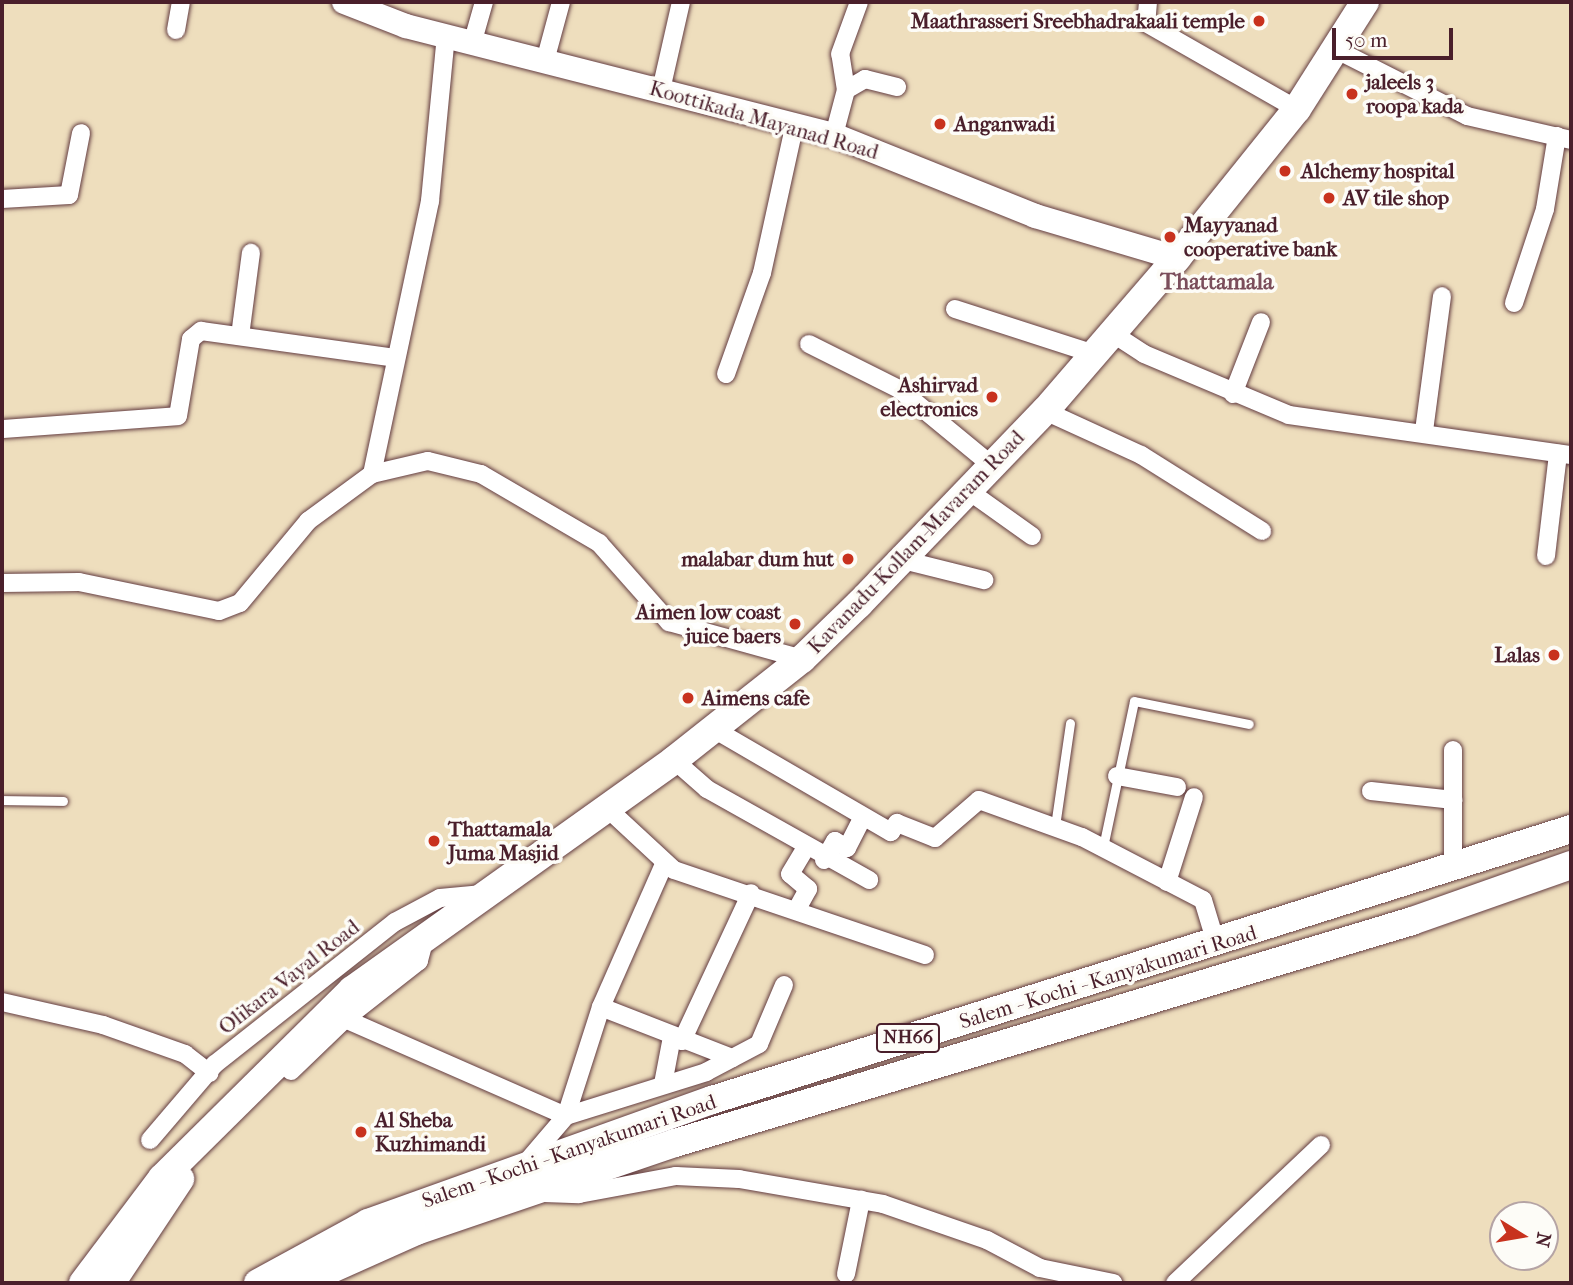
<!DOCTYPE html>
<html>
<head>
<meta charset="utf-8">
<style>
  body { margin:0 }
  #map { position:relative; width:1573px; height:1285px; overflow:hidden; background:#eedebd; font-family:"IM FELL French Canon",serif }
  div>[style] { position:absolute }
  .roads { filter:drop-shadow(0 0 2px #633c41) drop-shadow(0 0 2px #633c41) }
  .service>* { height:9px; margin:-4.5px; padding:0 4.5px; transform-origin:4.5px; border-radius:4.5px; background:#fff }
  .minor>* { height:18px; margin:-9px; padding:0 9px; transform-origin:9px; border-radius:9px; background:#fff }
  .secondary>* { height:24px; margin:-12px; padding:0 12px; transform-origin:12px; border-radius:12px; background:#fff }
  .primary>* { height:28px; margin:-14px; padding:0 14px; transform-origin:14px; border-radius:14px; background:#fff }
  .trunk>* { height:28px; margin:-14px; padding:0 14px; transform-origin:14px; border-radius:14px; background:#fff }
  .dots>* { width:19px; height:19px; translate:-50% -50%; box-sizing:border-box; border:4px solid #fdfcf7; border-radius:50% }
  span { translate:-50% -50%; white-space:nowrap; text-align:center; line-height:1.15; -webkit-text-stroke:7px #fdfcf7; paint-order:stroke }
  .shield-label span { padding:2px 5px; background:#fdfcf7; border:2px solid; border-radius:5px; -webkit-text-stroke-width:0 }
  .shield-label { font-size:19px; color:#4a1f2b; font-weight:700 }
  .poi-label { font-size:21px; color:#4a1f2b; font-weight:700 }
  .right { translate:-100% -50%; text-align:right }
  .left { translate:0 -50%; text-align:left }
  .street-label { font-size:21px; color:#4a1f2b }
  .neighbourhood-label { font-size:23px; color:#7b4e5b; font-weight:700 }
  .frame { position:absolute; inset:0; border:4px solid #4a1f2b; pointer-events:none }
  .north { position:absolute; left:1489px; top:1201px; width:70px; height:70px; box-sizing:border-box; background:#fdfcf7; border:2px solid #b5a4a5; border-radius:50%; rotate:101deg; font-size:19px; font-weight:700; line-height:28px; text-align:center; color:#4a1f2b }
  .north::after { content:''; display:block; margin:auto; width:24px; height:32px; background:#c8321e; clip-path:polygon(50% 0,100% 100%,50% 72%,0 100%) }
  .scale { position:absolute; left:1332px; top:28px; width:121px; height:32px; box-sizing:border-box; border:4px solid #4a1f2b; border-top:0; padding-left:9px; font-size:21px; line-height:24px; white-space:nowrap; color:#4a1f2b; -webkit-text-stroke:5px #fdfcf7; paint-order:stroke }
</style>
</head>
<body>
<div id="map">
  <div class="roads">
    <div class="service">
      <i style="left:2px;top:800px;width:61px;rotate:0.9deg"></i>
      <i style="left:1055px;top:826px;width:104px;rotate:-81.7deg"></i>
      <i style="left:1103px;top:847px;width:149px;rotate:-78deg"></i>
      <i style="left:1134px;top:701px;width:117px;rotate:11.3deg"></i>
    </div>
    <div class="minor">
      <i style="left:1148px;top:2px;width:21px;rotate:95deg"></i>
      <i style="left:1146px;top:23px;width:174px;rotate:29.7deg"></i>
      <i style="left:176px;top:30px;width:28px;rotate:-80deg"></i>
      <i style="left:472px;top:44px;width:44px;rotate:-74.1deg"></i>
      <i style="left:1337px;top:50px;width:146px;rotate:26.9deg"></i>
      <i style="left:1467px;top:116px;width:107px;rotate:13deg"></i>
      <i style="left:545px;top:61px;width:61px;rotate:-74.8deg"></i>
      <i style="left:661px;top:90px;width:90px;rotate:-77.2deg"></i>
      <i style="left:846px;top:90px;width:22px;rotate:-30deg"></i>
      <i style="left:865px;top:79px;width:33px;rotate:14deg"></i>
      <i style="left:834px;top:135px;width:47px;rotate:-75.1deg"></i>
      <i style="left:846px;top:90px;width:36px;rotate:-99deg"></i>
      <i style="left:840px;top:54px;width:55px;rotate:-69.9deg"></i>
      <i style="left:2px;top:199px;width:67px;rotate:-3.4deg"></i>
      <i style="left:69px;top:195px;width:63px;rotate:-79deg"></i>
      <i style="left:1514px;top:303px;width:99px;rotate:-71.7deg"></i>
      <i style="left:1545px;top:209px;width:74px;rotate:-80.7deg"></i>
      <i style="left:955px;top:309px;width:146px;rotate:17.9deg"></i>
      <i style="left:1112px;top:333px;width:38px;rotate:33deg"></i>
      <i style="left:1144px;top:354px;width:157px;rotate:22.8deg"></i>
      <i style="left:1289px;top:415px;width:285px;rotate:8.1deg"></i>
      <i style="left:240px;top:336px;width:84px;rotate:-82.5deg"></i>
      <i style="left:809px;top:344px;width:101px;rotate:26.6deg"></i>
      <i style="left:899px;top:389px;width:118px;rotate:39.5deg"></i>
      <i style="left:726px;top:374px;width:107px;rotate:-70.4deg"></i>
      <i style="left:762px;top:273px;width:149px;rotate:-77.6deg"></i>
      <i style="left:1233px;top:394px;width:77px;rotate:-68.7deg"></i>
      <i style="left:1045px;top:411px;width:106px;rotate:24.6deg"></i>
      <i style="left:1141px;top:455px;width:143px;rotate:32.1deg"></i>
      <i style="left:2px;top:429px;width:176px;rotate:-4.2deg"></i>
      <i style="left:178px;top:416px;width:78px;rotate:-80.4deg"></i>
      <i style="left:191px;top:339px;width:13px;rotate:-39deg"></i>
      <i style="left:201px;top:331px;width:196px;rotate:7.9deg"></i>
      <i style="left:1424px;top:431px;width:136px;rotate:-82.4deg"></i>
      <i style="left:372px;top:474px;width:57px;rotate:-13.1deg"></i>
      <i style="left:428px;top:461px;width:55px;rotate:13.8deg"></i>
      <i style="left:481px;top:474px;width:137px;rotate:30.3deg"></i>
      <i style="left:599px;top:543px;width:106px;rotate:48.5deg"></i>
      <i style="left:669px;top:622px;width:138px;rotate:15.5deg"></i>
      <i style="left:966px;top:489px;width:81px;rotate:35.5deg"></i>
      <i style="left:1546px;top:556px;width:103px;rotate:-83.3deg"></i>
      <i style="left:899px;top:559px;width:88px;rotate:13.9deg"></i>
      <i style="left:2px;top:583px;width:77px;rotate:-0.7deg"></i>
      <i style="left:79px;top:582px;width:143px;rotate:11.7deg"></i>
      <i style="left:219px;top:611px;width:22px;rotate:-21deg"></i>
      <i style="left:240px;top:603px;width:107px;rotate:-50.3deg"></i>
      <i style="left:308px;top:521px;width:79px;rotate:-36.3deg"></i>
      <i style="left:372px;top:474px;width:279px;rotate:-78deg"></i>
      <i style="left:430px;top:201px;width:167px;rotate:-84.5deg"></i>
      <i style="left:712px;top:728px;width:207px;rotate:30.2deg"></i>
      <i style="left:891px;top:832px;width:11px;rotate:-56deg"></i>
      <i style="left:897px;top:823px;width:41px;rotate:21.5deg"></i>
      <i style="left:935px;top:838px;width:58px;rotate:-40.8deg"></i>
      <i style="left:979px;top:800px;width:109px;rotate:19.8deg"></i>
      <i style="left:1082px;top:837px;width:136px;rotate:27.5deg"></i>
      <i style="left:1203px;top:900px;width:45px;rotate:73.2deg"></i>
      <i style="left:1453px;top:750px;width:120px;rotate:90deg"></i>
      <i style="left:674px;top:760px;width:44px;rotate:41.3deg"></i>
      <i style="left:707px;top:789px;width:186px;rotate:29.3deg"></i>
      <i style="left:1117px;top:776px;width:61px;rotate:10.4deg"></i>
      <i style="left:1371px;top:791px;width:83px;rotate:6.2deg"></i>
      <i style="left:607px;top:808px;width:91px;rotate:42.8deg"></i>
      <i style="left:674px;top:870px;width:265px;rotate:18.7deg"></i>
      <i style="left:824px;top:860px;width:22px;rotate:-60deg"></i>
      <i style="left:835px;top:841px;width:14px;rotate:30deg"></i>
      <i style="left:847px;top:848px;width:33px;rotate:-63deg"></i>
      <i style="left:1167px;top:882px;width:89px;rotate:-72.4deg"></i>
      <i style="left:797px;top:909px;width:23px;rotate:-61deg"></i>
      <i style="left:808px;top:889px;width:23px;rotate:-140deg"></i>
      <i style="left:790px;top:874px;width:29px;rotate:-59deg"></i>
      <i style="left:425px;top:938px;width:24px;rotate:105deg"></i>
      <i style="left:419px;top:961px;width:94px;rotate:141.9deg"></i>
      <i style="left:345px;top:1019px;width:241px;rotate:23.7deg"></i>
      <i style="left:566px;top:1116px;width:147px;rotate:-17.4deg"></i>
      <i style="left:706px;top:1072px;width:60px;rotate:-27.8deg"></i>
      <i style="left:759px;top:1044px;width:64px;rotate:-67deg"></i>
      <i style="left:2px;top:1002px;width:104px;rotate:12.8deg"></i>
      <i style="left:103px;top:1025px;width:87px;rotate:19.5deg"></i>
      <i style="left:185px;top:1054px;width:31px;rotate:38deg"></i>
      <i style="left:601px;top:1007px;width:141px;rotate:21.3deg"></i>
      <i style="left:682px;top:1041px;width:163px;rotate:-65deg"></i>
      <i style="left:291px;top:1071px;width:75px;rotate:-43.9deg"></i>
      <i style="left:663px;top:1084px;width:48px;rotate:-79.2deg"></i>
      <i style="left:150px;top:1140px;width:100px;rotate:-49.5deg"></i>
      <i style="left:215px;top:1064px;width:229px;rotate:-38.3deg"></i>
      <i style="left:395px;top:922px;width:51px;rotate:-28.1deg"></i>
      <i style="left:440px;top:898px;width:43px;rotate:-5.3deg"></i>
      <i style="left:524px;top:1165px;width:65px;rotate:-49.4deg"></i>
      <i style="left:566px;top:1116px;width:114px;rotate:-72.2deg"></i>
      <i style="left:601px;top:1007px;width:156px;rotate:-66.2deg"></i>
      <i style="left:544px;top:1193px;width:35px;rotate:2deg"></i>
      <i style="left:579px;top:1194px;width:99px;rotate:-10.5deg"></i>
      <i style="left:676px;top:1176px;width:63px;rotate:2.7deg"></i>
      <i style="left:739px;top:1179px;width:146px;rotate:9.8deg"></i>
      <i style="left:883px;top:1204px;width:110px;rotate:19.1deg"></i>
      <i style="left:987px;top:1240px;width:60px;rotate:27.8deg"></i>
      <i style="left:1040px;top:1268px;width:75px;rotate:11.6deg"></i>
      <i style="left:846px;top:1274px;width:76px;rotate:-78.5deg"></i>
      <i style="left:1175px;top:1283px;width:201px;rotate:-43.4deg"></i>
    </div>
    <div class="secondary">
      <i style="left:344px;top:2px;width:66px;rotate:21.2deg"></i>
      <i style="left:406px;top:26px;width:442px;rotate:14.3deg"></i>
      <i style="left:834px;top:135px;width:217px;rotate:21.9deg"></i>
      <i style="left:1035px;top:216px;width:148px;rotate:16.5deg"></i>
    </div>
    <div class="primary">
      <i style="left:83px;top:1283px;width:131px;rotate:-53deg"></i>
      <i style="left:162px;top:1178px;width:267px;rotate:-44.7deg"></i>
      <i style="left:352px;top:990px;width:396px;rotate:-35.5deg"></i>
      <i style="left:674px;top:760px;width:163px;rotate:-38.3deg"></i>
      <i style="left:802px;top:659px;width:79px;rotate:-44deg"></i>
      <i style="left:859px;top:604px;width:268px;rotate:-46.1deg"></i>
      <i style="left:1045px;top:411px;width:202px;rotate:-49.2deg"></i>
      <i style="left:1177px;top:258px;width:191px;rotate:-51.2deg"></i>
      <i style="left:1297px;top:109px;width:127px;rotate:-57.6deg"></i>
      <i style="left:111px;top:1283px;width:125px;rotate:-56.4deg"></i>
    </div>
    <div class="trunk">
      <i style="left:258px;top:1283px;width:125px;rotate:-28.6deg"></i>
      <i style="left:368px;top:1223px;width:365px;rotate:-19.7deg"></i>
      <i style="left:712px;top:1100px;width:901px;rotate:-17.51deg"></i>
      <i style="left:300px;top:1283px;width:127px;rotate:-24.1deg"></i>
      <i style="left:416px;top:1231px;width:274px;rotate:-18.8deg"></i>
      <i style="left:675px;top:1143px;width:770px;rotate:-16.76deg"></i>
      <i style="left:1412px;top:921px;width:169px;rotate:-19.4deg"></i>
    </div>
  </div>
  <div class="dots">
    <i style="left:1259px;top:21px;background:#c8321e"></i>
    <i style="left:1352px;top:94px;background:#c8321e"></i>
    <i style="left:940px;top:124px;background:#c8321e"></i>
    <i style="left:1285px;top:171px;background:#c8321e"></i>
    <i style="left:1329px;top:198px;background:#c8321e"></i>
    <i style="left:1170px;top:237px;background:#c8321e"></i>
    <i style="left:992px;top:397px;background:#c8321e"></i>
    <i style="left:848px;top:559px;background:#c8321e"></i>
    <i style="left:795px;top:624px;background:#c8321e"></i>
    <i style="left:1554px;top:655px;background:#c8321e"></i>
    <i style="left:688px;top:698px;background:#c8321e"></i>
    <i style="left:434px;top:841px;background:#c8321e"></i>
    <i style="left:361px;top:1132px;background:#c8321e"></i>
  </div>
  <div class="shield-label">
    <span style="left:908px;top:1038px">NH66</span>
  </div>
  <div class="poi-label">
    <span class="right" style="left:1245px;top:21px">Maathrasseri Sreebhadrakaali temple</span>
    <span class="left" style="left:1366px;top:94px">jaleels 3<br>roopa kada</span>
    <span class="left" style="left:954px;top:124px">Anganwadi</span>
    <span class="left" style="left:1301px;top:171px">Alchemy hospital</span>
    <span class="left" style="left:1343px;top:198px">AV tile shop</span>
    <span class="left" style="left:1184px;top:237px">Mayyanad<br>cooperative bank</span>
    <span class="right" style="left:978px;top:397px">Ashirvad<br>electronics</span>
    <span class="right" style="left:834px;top:559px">malabar dum hut</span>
    <span class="right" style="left:781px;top:624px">Aimen low coast<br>juice baers</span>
    <span class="right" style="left:1540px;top:655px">Lalas</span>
    <span class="left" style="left:702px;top:698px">Aimens cafe</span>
    <span class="left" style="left:448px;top:841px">Thattamala<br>Juma Masjid</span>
    <span class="left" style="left:375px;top:1132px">Al Sheba<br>Kuzhimandi</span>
  </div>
  <div class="street-label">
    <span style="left:764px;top:120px;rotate:16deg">Koottikada Mayanad Road</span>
    <span style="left:916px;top:542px;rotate:-46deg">Kavanadu-Kollam-Mavaram Road</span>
    <span style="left:289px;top:977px;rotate:-38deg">Olikara Vayal Road</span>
    <span style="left:1108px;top:977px;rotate:-17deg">Salem - Kochi - Kanyakumari Road</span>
    <span style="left:569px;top:1151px;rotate:-19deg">Salem - Kochi - Kanyakumari Road</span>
  </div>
  <div class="neighbourhood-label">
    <span style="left:1217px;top:282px">Thattamala</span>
  </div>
  <div class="frame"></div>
  <div class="north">N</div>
  <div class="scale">50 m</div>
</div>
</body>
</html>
